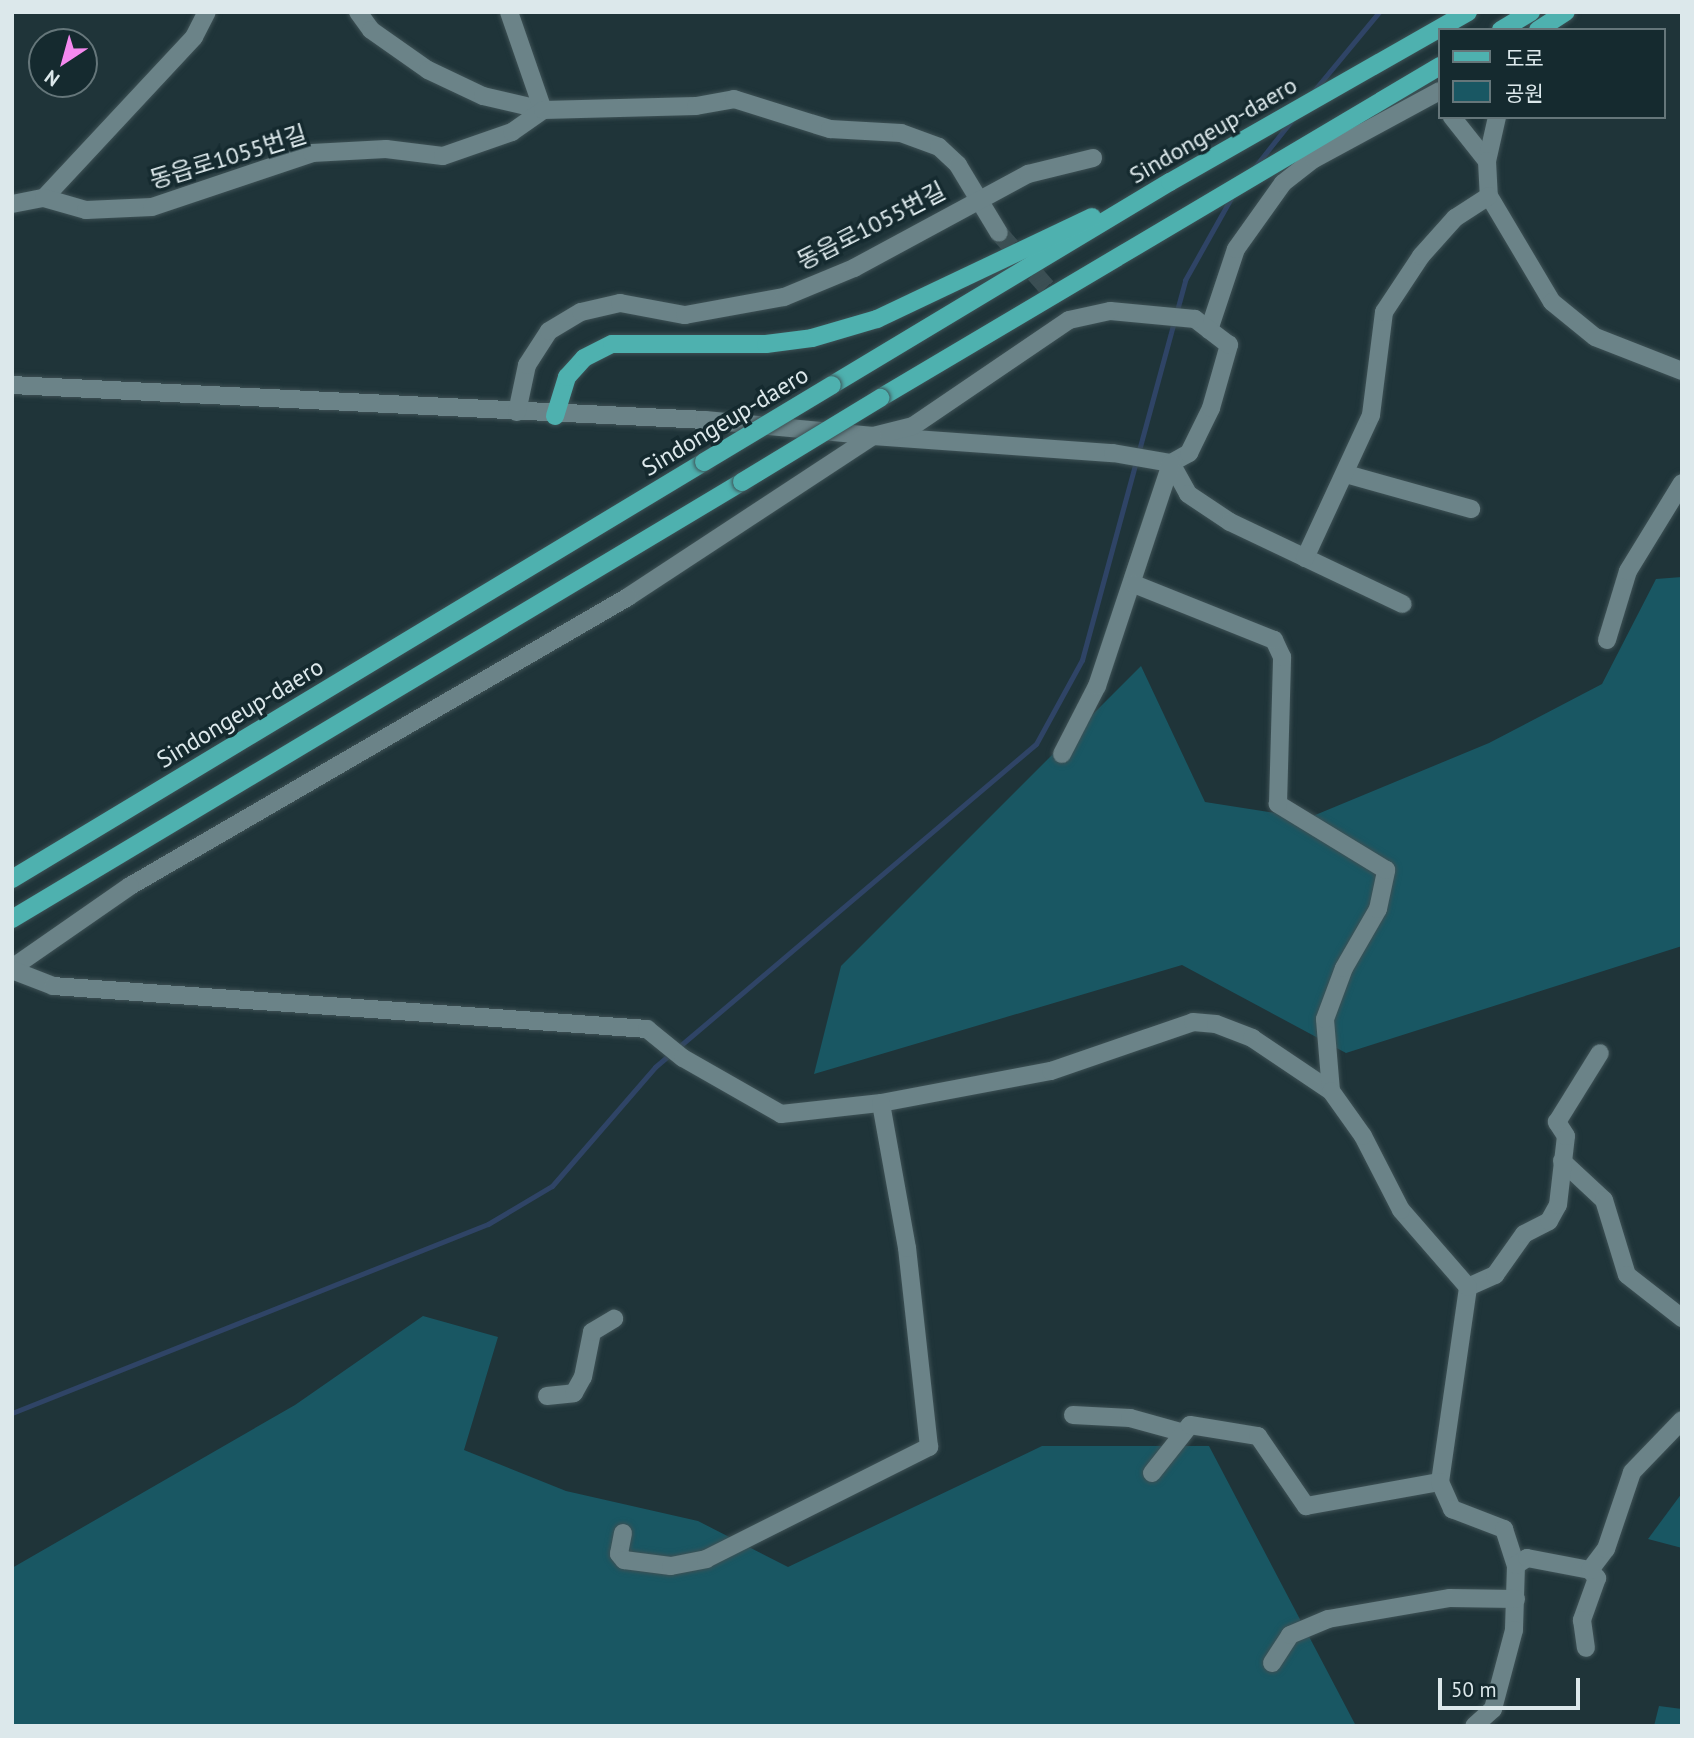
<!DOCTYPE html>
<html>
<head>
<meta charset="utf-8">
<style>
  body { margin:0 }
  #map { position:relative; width:1694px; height:1738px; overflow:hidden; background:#1f3439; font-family:"PT Sans","Noto Sans KR",sans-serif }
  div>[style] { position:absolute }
  .green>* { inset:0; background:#195763 }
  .stream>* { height:5px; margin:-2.5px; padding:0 2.5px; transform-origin:2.5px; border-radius:2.5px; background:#2f4466 }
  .minor-tunnel>* { height:18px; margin-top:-9px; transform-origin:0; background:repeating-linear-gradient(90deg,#3b4f54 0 18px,transparent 0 27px) }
  .roads { filter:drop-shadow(0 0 2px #3e5155) drop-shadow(0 0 2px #3e5155) }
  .minor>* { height:18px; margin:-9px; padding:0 9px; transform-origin:9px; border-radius:9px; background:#6b8388 }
  .major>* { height:18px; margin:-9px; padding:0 9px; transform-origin:9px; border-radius:9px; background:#4eb1af }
  .bridges { filter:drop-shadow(0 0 2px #3e5155) drop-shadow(0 0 2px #3e5155) }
  .major-bridge>* { height:18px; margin:-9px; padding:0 9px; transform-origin:9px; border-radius:9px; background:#4eb1af }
  span { translate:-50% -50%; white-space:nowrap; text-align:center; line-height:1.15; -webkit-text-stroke:7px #152a2f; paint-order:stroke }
  .street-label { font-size:24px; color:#dce8eb }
  .frame { position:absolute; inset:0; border:14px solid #dce8eb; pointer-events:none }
  .legend { position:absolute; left:1438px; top:28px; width:228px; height:91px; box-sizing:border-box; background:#152a2f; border:2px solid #65767a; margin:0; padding:9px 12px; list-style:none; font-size:21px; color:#dce8eb }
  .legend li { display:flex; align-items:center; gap:14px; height:35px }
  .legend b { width:35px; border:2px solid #65767a }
  .north { position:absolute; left:28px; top:28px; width:70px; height:70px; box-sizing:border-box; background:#152a2f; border:2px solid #65767a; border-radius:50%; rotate:216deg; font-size:19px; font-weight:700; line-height:28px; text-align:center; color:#dce8eb }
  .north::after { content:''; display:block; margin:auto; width:24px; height:32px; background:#f589ef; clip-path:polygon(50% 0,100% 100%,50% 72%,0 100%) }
  .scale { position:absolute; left:1438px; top:1678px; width:142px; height:32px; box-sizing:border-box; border:4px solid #dce8eb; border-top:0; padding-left:9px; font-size:21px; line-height:24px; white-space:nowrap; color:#dce8eb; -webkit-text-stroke:5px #152a2f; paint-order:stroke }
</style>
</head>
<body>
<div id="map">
  <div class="green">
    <i style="clip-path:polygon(1682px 577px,1682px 946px,1346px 1053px,1182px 965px,814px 1074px,841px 966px,1141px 666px,1205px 802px,1308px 818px,1489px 743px,1602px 684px,1656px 579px)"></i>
    <i style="clip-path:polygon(423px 1316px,498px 1337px,464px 1450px,566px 1491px,698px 1521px,788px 1567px,1042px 1446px,1209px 1446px,1356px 1726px,12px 1726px,12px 1568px,295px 1405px)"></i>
    <i style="clip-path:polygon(1682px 1493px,1682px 1548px,1648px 1539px)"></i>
    <i style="clip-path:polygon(1659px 1706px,1682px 1709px,1682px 1726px,1654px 1726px)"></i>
  </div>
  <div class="stream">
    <i style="left:1312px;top:93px;width:105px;rotate:-50.4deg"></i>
    <i style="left:1254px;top:168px;width:60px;rotate:-51.8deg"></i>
    <i style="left:12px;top:1413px;width:512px;rotate:-21.66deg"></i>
    <i style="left:488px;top:1224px;width:74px;rotate:-30.7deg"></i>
    <i style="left:552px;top:1186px;width:157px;rotate:-49.1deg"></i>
    <i style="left:655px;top:1067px;width:499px;rotate:-40.3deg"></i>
    <i style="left:1036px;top:744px;width:96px;rotate:-61.3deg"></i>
    <i style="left:1082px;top:660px;width:394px;rotate:-74.8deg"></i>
    <i style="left:1185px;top:280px;width:94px;rotate:-60.7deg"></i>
  </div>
  <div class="minor-tunnel">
    <i style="left:999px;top:233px;width:88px;rotate:48.7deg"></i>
  </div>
  <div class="roads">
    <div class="minor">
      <i style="left:358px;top:12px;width:22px;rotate:54deg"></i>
      <i style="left:371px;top:30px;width:70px;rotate:35.1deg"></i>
      <i style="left:428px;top:70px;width:61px;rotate:25.3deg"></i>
      <i style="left:483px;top:96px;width:62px;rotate:13.1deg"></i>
      <i style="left:509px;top:12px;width:104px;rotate:70.9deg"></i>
      <i style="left:1452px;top:117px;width:56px;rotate:51.5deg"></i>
      <i style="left:1497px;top:117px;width:45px;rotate:102.8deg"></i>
      <i style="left:1487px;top:161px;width:35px;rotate:87deg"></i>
      <i style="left:1489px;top:196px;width:123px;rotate:59.3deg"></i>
      <i style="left:1552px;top:302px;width:55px;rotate:39.1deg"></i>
      <i style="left:1595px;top:337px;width:93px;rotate:21.3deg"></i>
      <i style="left:44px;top:198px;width:220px;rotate:-47deg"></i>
      <i style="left:194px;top:37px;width:28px;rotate:-63deg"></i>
      <i style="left:12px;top:204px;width:33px;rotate:-11deg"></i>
      <i style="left:44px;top:198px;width:44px;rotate:15.9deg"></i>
      <i style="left:86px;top:210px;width:66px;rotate:-2.6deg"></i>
      <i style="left:152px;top:207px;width:169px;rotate:-18.6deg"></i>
      <i style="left:312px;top:153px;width:74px;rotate:-3.1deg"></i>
      <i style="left:386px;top:149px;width:57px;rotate:7deg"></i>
      <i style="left:443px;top:156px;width:73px;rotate:-19.2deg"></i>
      <i style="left:512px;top:132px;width:38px;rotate:-35deg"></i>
      <i style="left:543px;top:110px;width:153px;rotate:-1.5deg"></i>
      <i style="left:696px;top:106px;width:39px;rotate:-10deg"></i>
      <i style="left:734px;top:99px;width:101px;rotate:17.4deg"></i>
      <i style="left:830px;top:129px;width:71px;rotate:3.2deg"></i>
      <i style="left:901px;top:133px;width:40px;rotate:20.2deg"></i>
      <i style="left:939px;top:147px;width:26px;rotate:43deg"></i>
      <i style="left:958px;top:165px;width:79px;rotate:58.9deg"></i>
      <i style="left:1209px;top:330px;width:85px;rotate:-71.6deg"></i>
      <i style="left:1236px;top:249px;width:81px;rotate:-54.5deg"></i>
      <i style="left:1283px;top:183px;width:39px;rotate:-38deg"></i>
      <i style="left:1314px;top:159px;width:143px;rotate:-28.4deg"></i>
      <i style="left:12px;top:385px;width:694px;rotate:2.89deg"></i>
      <i style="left:705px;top:420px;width:169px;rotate:5.4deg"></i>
      <i style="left:873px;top:436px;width:241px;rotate:4.1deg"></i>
      <i style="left:1113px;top:453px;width:59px;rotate:9.8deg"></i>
      <i style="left:1171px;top:463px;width:21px;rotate:-29deg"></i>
      <i style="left:1189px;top:453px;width:50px;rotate:-63.9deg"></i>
      <i style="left:1211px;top:408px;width:66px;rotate:-74.1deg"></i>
      <i style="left:1229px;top:345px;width:43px;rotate:-142.6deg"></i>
      <i style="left:1195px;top:319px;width:85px;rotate:-174.6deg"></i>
      <i style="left:1110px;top:311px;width:42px;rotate:167.6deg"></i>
      <i style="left:1069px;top:320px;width:189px;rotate:145.8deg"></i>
      <i style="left:913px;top:426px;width:41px;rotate:166deg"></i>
      <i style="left:873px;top:436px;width:293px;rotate:146.7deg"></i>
      <i style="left:628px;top:597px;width:576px;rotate:149.87deg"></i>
      <i style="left:130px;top:886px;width:144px;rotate:145.2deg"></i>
      <i style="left:517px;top:412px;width:48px;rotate:-78deg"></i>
      <i style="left:527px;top:365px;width:40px;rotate:-57.1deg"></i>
      <i style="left:549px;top:331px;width:37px;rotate:-31deg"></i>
      <i style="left:581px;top:312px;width:40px;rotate:-13deg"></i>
      <i style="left:620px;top:303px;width:66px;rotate:10.5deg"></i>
      <i style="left:685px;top:315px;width:101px;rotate:-10.3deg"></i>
      <i style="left:784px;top:297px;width:76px;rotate:-22.5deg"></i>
      <i style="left:854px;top:268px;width:198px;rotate:-28.4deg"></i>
      <i style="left:1028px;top:174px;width:67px;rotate:-13.8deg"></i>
      <i style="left:1171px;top:463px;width:35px;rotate:61deg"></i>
      <i style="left:1188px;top:494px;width:50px;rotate:33.7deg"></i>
      <i style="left:1230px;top:522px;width:191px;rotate:25.4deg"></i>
      <i style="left:1346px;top:474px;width:130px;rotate:15.6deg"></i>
      <i style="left:1305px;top:558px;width:157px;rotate:-65.2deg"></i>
      <i style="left:1371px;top:415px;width:104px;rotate:-82.8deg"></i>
      <i style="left:1384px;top:312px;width:67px;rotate:-56.5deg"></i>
      <i style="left:1421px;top:256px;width:51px;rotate:-48.2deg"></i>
      <i style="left:1455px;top:218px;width:40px;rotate:-32.9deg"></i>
      <i style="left:1607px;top:640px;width:72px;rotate:-73.1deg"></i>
      <i style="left:1628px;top:571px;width:103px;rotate:-58.5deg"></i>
      <i style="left:1062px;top:754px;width:76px;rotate:-62.8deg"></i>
      <i style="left:1097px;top:686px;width:235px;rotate:-71.6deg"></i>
      <i style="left:12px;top:970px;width:44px;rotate:21.3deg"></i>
      <i style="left:53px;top:986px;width:596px;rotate:4.14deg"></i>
      <i style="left:647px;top:1029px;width:46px;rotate:38.9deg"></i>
      <i style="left:683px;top:1058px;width:113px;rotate:29.7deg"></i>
      <i style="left:781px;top:1114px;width:101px;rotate:-6.3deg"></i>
      <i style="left:881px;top:1103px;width:173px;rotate:-10.7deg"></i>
      <i style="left:1051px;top:1071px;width:150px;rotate:-19deg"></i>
      <i style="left:1193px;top:1022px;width:23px;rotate:5deg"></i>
      <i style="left:1216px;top:1024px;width:39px;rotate:21deg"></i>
      <i style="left:1252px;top:1038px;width:95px;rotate:33.9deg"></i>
      <i style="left:1331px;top:1091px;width:72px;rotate:-94.8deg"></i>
      <i style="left:1325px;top:1019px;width:54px;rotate:-69.6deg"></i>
      <i style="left:1344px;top:968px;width:68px;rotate:-60deg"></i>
      <i style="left:1378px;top:909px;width:40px;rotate:-78deg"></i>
      <i style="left:1386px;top:870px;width:127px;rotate:-148.6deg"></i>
      <i style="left:1278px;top:804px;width:147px;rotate:-88.4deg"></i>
      <i style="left:1282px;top:657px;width:19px;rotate:-115deg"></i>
      <i style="left:1274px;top:640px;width:151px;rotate:-158.2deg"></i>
      <i style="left:1562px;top:1161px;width:57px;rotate:42.9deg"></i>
      <i style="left:1604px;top:1200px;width:78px;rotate:73deg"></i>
      <i style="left:1627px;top:1275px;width:70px;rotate:38deg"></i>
      <i style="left:1468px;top:1287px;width:30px;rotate:-24deg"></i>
      <i style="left:1495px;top:1275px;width:50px;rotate:-54.7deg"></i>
      <i style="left:1524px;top:1234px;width:28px;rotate:-27deg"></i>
      <i style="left:1549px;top:1221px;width:18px;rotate:-61deg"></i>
      <i style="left:1558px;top:1205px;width:69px;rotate:-83.4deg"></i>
      <i style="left:1566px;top:1136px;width:17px;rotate:-123deg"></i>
      <i style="left:1557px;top:1122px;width:81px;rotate:-58.1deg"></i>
      <i style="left:547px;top:1396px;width:27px;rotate:-6deg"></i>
      <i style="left:574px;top:1393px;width:18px;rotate:-61deg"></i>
      <i style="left:583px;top:1377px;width:46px;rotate:-78.7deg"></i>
      <i style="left:592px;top:1332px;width:26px;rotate:-31deg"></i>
      <i style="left:1073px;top:1415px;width:57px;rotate:3deg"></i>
      <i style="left:1130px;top:1418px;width:53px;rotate:15.4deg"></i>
      <i style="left:1152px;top:1473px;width:61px;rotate:-51.6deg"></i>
      <i style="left:1190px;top:1425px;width:69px;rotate:9.2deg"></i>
      <i style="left:1258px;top:1436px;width:85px;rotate:55.6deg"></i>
      <i style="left:1306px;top:1506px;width:136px;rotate:-10.2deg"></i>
      <i style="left:1440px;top:1482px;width:197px;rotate:-81.8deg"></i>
      <i style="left:1468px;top:1287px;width:102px;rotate:-131deg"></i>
      <i style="left:1401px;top:1210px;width:83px;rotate:-117.2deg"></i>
      <i style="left:1363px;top:1136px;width:55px;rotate:-125.4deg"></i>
      <i style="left:1440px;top:1482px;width:30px;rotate:66deg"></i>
      <i style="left:1452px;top:1509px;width:56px;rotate:21deg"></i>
      <i style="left:1504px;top:1529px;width:38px;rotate:72deg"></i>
      <i style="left:1516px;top:1565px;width:65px;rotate:91.8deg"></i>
      <i style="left:1514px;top:1630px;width:82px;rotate:104.9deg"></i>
      <i style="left:1493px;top:1709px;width:25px;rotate:138deg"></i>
      <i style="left:623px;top:1533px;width:21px;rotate:101deg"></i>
      <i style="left:619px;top:1554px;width:8px;rotate:50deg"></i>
      <i style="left:624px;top:1560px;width:47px;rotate:7.3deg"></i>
      <i style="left:671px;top:1566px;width:36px;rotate:-11deg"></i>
      <i style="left:706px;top:1559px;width:250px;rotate:-26.7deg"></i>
      <i style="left:929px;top:1447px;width:200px;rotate:-96.3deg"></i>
      <i style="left:907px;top:1248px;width:147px;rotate:-100.2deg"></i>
      <i style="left:1516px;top:1565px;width:13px;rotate:-32deg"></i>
      <i style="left:1527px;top:1558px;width:64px;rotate:10.8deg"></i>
      <i style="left:1590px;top:1570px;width:11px;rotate:49deg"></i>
      <i style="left:1597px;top:1578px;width:45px;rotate:109.7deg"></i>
      <i style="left:1582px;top:1620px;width:28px;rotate:82deg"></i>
      <i style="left:1590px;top:1570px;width:26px;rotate:-53deg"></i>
      <i style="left:1606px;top:1549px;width:81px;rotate:-71.3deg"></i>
      <i style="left:1632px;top:1472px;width:72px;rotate:-46.1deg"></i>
      <i style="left:1272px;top:1663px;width:33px;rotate:-57deg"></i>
      <i style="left:1290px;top:1635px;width:41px;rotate:-22.8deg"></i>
      <i style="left:1328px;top:1619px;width:124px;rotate:-9.8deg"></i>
      <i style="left:1450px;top:1598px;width:66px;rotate:0.9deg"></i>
    </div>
    <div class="major">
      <i style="left:1501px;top:30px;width:35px;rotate:-31deg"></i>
      <i style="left:1538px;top:30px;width:33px;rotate:-33deg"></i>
      <i style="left:832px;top:385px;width:394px;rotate:-31deg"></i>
      <i style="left:1170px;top:182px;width:343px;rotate:-29.7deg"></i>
      <i style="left:880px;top:398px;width:651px;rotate:-30.66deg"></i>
      <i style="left:555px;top:416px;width:41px;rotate:-72.9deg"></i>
      <i style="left:567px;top:377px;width:25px;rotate:-48deg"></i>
      <i style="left:584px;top:358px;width:31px;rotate:-27deg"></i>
      <i style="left:612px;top:344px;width:154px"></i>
      <i style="left:766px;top:344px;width:46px;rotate:-7.4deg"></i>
      <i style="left:812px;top:338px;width:68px;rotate:-16.3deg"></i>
      <i style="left:877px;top:319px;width:238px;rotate:-25.4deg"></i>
      <i style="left:12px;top:879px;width:808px;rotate:-31.07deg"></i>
      <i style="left:12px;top:919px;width:851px;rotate:-30.91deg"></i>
    </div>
  </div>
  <div class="bridges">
    <div class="major-bridge">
      <i style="left:704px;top:462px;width:149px;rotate:-31deg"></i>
      <i style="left:742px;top:482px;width:162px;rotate:-31.3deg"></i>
    </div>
  </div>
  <div class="street-label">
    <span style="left:1213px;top:130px;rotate:-30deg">Sindongeup-daero</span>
    <span style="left:228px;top:157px;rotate:-17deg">동읍로1055번길</span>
    <span style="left:871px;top:226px;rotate:-27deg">동읍로1055번길</span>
    <span style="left:725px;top:421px;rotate:-31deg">Sindongeup-daero</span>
    <span style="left:240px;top:713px;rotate:-31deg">Sindongeup-daero</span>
  </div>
  <div class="frame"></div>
  <ul class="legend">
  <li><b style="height:9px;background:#4eb1af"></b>도로</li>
  <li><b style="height:19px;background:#195763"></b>공원</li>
  </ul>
  <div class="north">N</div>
  <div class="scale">50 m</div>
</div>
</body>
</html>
